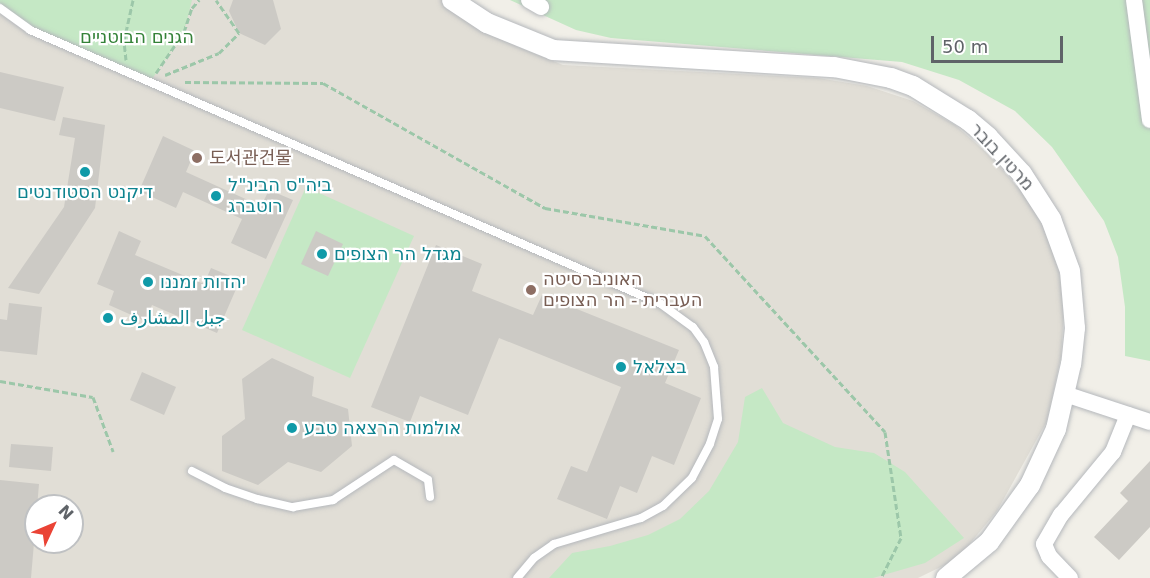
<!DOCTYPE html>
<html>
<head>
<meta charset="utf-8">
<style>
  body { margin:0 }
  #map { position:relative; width:1150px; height:578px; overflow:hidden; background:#f1efe8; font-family:"DejaVu Sans",Vazirmatn,"Noto Sans KR",Heebo,sans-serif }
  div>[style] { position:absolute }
  .education>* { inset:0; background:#e1ded6 }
  .green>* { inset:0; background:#c5e8c5 }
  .building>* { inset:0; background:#cccac5 }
  .path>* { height:3px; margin-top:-1.5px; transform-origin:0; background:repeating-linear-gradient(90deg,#9cc7a9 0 6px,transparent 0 9px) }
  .roads { filter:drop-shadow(0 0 2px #b5b8bc) drop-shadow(0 0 2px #b5b8bc) }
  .service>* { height:8px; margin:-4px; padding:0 4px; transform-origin:4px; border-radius:4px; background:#fff }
  .minor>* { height:16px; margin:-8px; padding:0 8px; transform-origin:8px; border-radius:8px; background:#fff }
  .tertiary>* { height:20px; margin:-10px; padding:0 10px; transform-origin:10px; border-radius:10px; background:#fff }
  .dots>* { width:16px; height:16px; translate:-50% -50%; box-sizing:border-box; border:3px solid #fff; border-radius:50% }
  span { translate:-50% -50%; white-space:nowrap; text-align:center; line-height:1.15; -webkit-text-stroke:4.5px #fff; paint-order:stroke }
  .park-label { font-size:18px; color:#348238 }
  .street-label { font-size:18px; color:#5f6368 }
  .education-label { font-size:18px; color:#785e54 }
  .left { translate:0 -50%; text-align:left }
  .culture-label { font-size:18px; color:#0d838f }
  .north { position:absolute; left:24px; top:494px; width:60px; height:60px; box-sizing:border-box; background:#fff; border:2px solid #bfc1c3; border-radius:50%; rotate:46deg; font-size:16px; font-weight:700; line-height:24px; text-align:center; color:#5f6368 }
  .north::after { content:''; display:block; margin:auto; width:21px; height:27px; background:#ea4335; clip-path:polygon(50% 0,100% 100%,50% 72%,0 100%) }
  .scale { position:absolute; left:931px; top:36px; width:132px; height:27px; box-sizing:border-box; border:3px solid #5f6368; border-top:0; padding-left:8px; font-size:18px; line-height:21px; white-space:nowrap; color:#5f6368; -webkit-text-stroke:4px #fff; paint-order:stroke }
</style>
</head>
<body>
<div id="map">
  <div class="education">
    <i style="clip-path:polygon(evenodd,0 0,455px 0,492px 31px,518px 47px,563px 65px,818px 78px,867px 86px,913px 101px,955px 125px,988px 154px,1022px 192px,1043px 226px,1059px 271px,1064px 309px,1061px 357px,1047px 421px,997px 511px,957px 559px,918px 578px,0 578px,0 0,36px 506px,72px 506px,72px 542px,36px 542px,36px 506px)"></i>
  </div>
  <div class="green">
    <i style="clip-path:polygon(0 0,192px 0,184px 32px,150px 82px,23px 26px,0 7px)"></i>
    <i style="clip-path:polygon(510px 0,1150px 0,1150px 361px,1125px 356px,1125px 307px,1118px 257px,1104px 221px,1052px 147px,1015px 111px,959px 80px,902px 62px,611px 38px,576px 30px)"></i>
    <i style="clip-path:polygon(306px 187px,414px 236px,350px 378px,242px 330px)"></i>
    <i style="clip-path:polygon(762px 388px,783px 423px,835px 447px,874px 453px,905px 472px,964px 538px,925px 563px,873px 578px,549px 578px,572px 553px,610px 546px,648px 535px,680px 519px,709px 491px,738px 442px,745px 397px)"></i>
  </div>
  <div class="building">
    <i style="clip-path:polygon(233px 0,273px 0,281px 29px,265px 45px,239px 33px,229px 11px)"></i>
    <i style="clip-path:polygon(0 72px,64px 87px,55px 121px,0 108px)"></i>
    <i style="clip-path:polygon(63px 117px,105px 125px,95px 208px,39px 294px,8px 288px,64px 207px,75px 138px,59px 135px)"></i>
    <i style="clip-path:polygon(163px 136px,195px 151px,186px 172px,261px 206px,269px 190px,293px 200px,266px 259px,231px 243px,242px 219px,183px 192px,176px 208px,139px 191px)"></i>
    <i style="clip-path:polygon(119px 231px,141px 241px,135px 255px,204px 284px,211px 268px,240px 280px,217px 333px,152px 305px,145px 321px,109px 305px,114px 291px,97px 284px)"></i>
    <i style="clip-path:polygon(316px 231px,343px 244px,328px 276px,301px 264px)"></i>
    <i style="clip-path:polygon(436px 245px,482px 264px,472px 291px,533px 315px,542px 295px,679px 350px,665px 383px,701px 398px,674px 465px,652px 456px,637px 493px,620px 486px,607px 519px,557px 499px,571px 466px,587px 472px,621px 387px,499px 338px,468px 415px,420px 396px,410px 422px,371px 407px)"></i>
    <i style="clip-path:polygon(9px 303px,42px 307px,37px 355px,0 351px,0 319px,7px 320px)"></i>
    <i style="clip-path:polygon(272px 358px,314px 377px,312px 396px,348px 409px,352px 446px,321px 472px,288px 462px,258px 485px,222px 471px,222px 436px,245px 419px,242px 379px)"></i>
    <i style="clip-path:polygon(142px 372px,176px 387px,164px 415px,130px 400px)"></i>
    <i style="clip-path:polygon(11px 444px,53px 447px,51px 471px,9px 467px)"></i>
    <i style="clip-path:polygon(1150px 461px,1150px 527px,1119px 560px,1094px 537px,1128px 501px,1120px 493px)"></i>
    <i style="clip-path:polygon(0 480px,39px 484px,31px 578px,0 578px)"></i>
  </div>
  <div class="path">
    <i style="left:126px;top:60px;width:19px;rotate:-96deg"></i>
    <i style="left:124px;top:41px;width:42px;rotate:-77.6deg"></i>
    <i style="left:156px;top:73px;width:50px;rotate:-55.7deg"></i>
    <i style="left:184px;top:32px;width:25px;rotate:-72deg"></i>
    <i style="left:192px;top:8px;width:11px;rotate:-49deg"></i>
    <i style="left:165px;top:75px;width:58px;rotate:-22.2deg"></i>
    <i style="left:219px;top:53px;width:28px;rotate:-45deg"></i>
    <i style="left:239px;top:33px;width:40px;rotate:-124.9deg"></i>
    <i style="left:185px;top:82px;width:138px;rotate:0.4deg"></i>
    <i style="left:323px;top:83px;width:255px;rotate:29.4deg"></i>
    <i style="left:545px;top:208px;width:162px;rotate:9.9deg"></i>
    <i style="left:705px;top:236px;width:266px;rotate:47.4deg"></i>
    <i style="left:885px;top:432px;width:107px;rotate:81.4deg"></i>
    <i style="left:901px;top:538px;width:45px;rotate:116.6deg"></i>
    <i style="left:0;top:381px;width:94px;rotate:9.8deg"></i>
    <i style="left:93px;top:397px;width:58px;rotate:69.7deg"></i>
  </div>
  <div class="roads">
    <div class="service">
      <i style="left:0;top:8px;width:37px;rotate:36deg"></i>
      <i style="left:30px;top:30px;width:688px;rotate:23.47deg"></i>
      <i style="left:661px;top:304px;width:39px;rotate:36deg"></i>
      <i style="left:693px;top:327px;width:19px;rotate:54deg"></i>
      <i style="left:704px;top:342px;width:27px;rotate:68deg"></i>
      <i style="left:714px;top:367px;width:52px;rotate:85.6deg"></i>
      <i style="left:718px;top:419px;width:26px;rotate:108deg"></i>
      <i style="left:710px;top:444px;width:38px;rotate:118deg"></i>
      <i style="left:692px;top:478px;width:40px;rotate:136deg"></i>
      <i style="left:663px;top:506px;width:25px;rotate:151deg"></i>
      <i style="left:641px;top:518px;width:91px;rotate:163.4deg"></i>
      <i style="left:554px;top:544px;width:24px;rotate:145deg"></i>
      <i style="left:534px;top:558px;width:26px;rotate:130deg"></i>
      <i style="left:192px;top:471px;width:37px;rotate:27deg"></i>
      <i style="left:225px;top:488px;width:34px;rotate:19deg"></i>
      <i style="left:257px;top:499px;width:37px;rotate:13deg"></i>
      <i style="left:293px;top:507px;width:41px;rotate:-9.9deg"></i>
      <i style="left:333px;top:500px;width:73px;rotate:-33.3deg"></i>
      <i style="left:394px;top:460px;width:39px;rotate:30deg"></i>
      <i style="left:428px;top:480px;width:17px;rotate:83deg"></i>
    </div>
    <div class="minor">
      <i style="left:529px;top:0;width:14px;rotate:30deg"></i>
      <i style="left:1134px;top:0;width:121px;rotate:82.4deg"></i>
      <i style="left:1065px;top:394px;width:89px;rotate:18.2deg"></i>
      <i style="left:1070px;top:578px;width:30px;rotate:-134deg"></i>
      <i style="left:1049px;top:556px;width:13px;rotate:-113deg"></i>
      <i style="left:1044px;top:544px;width:34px;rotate:-60deg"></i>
      <i style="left:1061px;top:515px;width:82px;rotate:-50.5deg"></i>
      <i style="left:1113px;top:452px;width:40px;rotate:-68deg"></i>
    </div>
    <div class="tertiary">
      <i style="left:452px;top:0;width:42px;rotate:33.3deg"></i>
      <i style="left:487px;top:23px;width:71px;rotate:22.2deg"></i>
      <i style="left:553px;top:50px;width:282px;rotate:3.5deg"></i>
      <i style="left:834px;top:67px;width:58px;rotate:10.9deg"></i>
      <i style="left:891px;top:78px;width:23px;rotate:20deg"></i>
      <i style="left:913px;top:86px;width:65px;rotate:31.7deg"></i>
      <i style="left:968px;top:120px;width:26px;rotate:40deg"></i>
      <i style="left:988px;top:137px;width:50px;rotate:47.4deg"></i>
      <i style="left:1022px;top:174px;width:54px;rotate:57.2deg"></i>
      <i style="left:1051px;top:219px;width:55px;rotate:69.9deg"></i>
      <i style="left:1070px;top:271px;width:57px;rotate:85deg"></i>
      <i style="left:1075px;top:328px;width:36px;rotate:96deg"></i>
      <i style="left:1071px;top:364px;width:67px;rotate:103deg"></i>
      <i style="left:1056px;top:429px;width:62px;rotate:114.9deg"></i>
      <i style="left:1030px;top:485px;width:70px;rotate:125.7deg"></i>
      <i style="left:989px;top:542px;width:56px;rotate:140.1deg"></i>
    </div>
  </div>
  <div class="dots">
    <i style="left:197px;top:158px;background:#8d6e63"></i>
    <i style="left:85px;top:172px;background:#0f9aa8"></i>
    <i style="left:216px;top:196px;background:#0f9aa8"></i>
    <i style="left:322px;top:254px;background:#0f9aa8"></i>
    <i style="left:148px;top:282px;background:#0f9aa8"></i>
    <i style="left:531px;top:290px;background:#8d6e63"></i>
    <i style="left:108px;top:318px;background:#0f9aa8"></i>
    <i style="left:621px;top:367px;background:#0f9aa8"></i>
    <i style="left:292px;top:428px;background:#0f9aa8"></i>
  </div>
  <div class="park-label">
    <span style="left:137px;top:37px">הגנים הבוטניים</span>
  </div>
  <div class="street-label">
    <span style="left:1002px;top:157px;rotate:47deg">מרטין בובר</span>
  </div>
  <div class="education-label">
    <span class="left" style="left:209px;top:158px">도서관건물</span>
    <span class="left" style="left:543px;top:290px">האוניברסיטה<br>העברית - הר הצופים</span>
  </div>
  <div class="culture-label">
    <span class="left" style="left:228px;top:196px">ביה"ס הבינ"ל<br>רוטברג</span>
    <span style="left:85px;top:192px">דיקנט הסטודנטים</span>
    <span class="left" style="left:334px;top:254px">מגדל הר הצופים</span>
    <span class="left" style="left:160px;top:282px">יהדות זמננו</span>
    <span class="left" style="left:120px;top:318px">جبل المشارف</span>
    <span class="left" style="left:633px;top:367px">בצלאל</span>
    <span class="left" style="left:304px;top:428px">אולמות הרצאה טבע</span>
  </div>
  <div class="north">N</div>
  <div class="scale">50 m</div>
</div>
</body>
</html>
